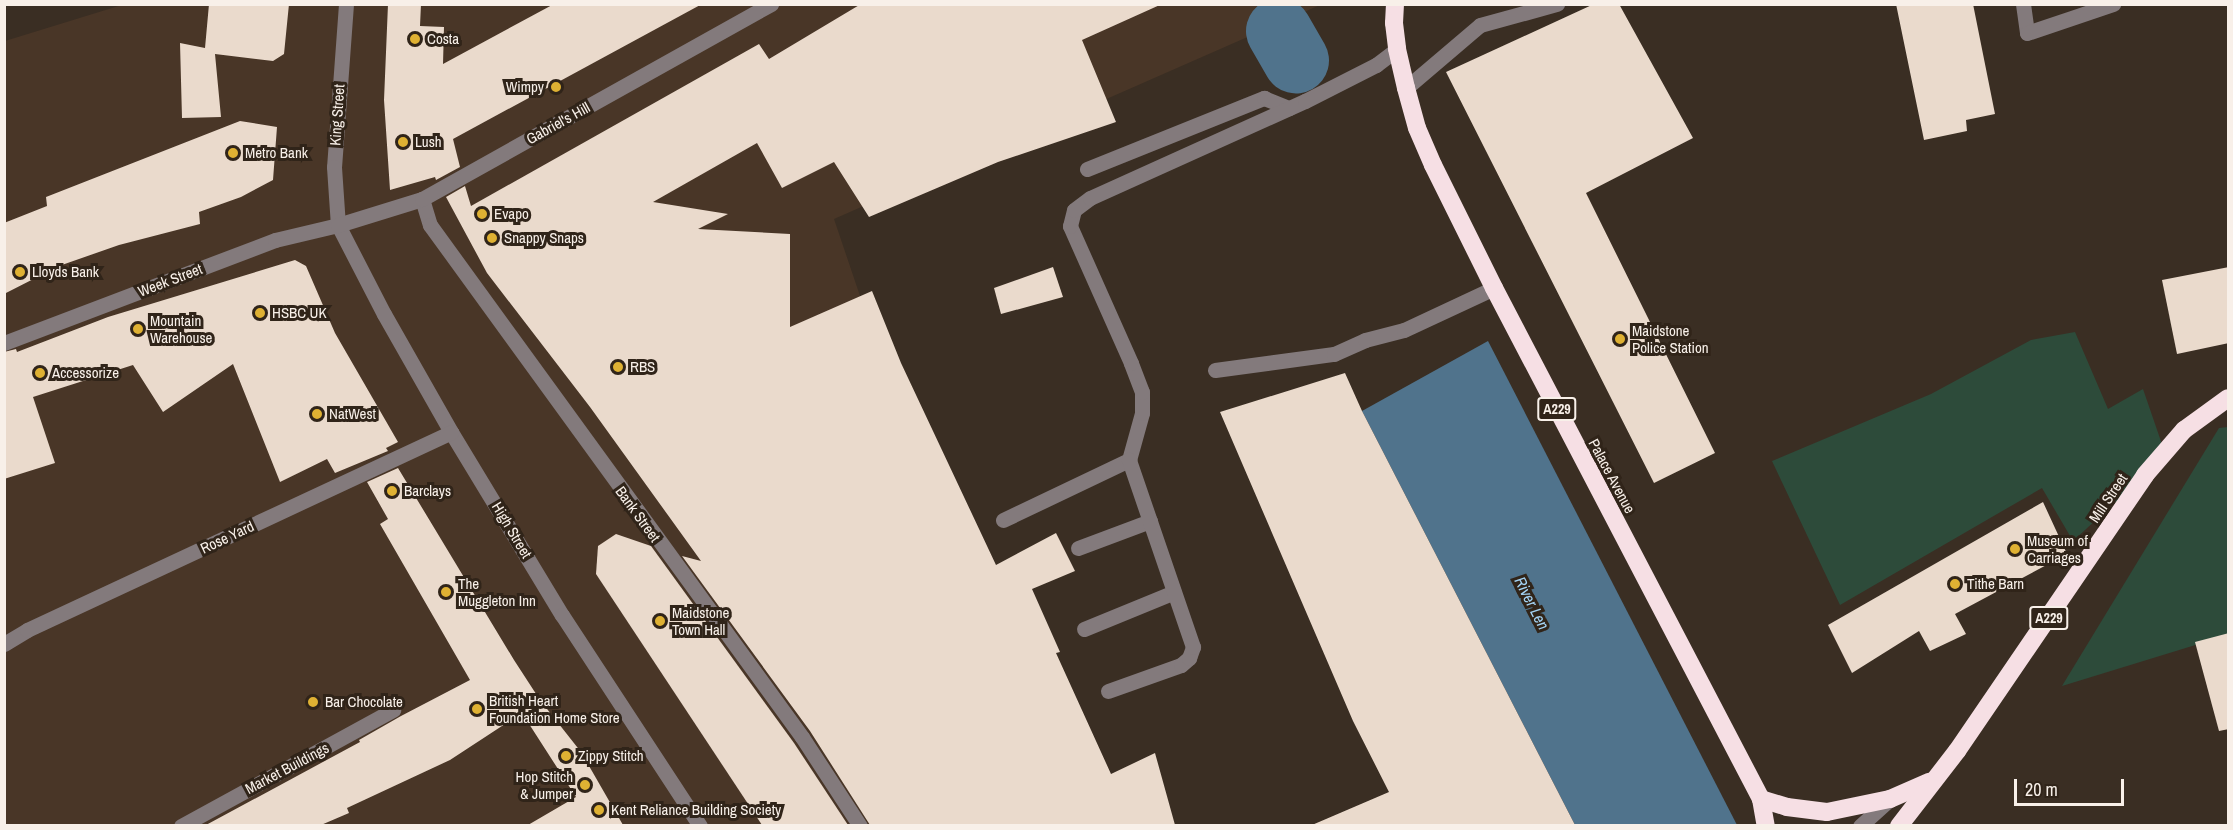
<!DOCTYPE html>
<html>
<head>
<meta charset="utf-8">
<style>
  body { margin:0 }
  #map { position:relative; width:2233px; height:830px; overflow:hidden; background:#3a2e23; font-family:"Archivo Narrow",sans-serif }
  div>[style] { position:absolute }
  .built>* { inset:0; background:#493627 }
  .green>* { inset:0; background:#2d4b3a }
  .water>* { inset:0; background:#50738c }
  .river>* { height:66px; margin:-33px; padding:0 33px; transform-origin:33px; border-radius:33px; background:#50738c }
  .building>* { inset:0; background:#eadacc }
  .minor>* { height:15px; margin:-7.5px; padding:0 7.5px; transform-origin:7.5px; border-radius:7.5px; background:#837a7c }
  .highway>* { height:18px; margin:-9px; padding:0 9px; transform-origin:9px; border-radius:9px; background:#f6dfe4 }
  .dots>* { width:16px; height:16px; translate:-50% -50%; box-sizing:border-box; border:3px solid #302419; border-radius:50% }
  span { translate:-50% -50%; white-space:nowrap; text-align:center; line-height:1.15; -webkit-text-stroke:6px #302419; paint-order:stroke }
  .shield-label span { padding:2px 4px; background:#302419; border:2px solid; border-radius:4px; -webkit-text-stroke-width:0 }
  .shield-label { font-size:14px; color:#f8f0e9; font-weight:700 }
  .poi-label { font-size:15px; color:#f8f0e9 }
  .left { translate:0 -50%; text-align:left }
  .right { translate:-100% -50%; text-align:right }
  .street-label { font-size:15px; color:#f8f0e9 }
  .water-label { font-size:16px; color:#a4d4f6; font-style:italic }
  .frame { position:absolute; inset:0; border:6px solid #f8f0e9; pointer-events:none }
  .scale { position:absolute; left:2014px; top:779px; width:110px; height:27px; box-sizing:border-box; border:3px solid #f8f0e9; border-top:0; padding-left:8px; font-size:18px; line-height:21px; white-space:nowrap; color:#f8f0e9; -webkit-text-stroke:4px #302419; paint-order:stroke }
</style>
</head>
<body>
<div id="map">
  <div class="built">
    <i style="clip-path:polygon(125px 4px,1320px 5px,834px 219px,1039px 825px,5px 826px,5px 41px)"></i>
  </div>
  <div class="green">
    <i style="clip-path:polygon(2075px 332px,2108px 409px,2143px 389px,2165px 453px,2145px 475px,2073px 541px,2042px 488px,1840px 605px,1772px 461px,1931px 394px,2031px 340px)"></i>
    <i style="clip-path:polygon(2228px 427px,2228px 635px,2062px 686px,2219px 428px)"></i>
  </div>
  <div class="water">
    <i style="clip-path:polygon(1488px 341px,1737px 825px,1575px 825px,1362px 411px)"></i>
  </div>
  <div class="river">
    <i style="left:1279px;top:31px;width:34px;rotate:60deg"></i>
  </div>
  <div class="building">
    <i style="clip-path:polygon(209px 4px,289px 4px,284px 54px,273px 61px,215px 54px,221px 117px,182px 118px,180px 43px,205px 48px)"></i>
    <i style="clip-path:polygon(388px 4px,421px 4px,420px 26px,444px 27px,443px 64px,554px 4px,702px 4px,453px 139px,460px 167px,436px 180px,435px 177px,390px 190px,384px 100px)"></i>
    <i style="clip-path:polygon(861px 4px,1162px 4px,1082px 40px,1116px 122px,998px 162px,869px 217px,834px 162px,782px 188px,757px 143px,653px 202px,728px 214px,698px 229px,790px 234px,790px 327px,872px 291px,901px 363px,996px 565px,1056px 533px,1075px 571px,1032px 589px,1060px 652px,1056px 653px,1111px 774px,1155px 753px,1175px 825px,870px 825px,810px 731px,682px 556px,701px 561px,590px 407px,487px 273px,446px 197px,465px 186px,471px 206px,759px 44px,769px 59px)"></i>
    <i style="clip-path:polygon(1594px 4px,1619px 4px,1693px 138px,1586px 193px,1715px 453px,1654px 483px,1446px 72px)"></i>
    <i style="clip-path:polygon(1896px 4px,1973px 4px,1995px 114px,1966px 120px,1967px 131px,1924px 140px)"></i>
    <i style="clip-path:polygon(240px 121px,277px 127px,273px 180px,241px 197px,199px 212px,200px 224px,119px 245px,59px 266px,4px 294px,4px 223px,47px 206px,46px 197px)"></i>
    <i style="clip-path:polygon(295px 260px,306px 266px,335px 333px,398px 442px,386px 448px,388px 451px,335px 473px,327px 459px,280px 482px,233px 364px,163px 412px,133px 365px,33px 397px,55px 463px,4px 479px,4px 352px,16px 349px,17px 352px,108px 317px)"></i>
    <i style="clip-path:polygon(1053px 267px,1063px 297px,1001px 314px,994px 288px)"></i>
    <i style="clip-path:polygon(2229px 267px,2229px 343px,2177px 354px,2162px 280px)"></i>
    <i style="clip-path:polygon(1345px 373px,1362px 411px,1575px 825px,1312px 825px,1389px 792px,1353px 721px,1220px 412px)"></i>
    <i style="clip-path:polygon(398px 468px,514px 660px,540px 700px,581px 752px,623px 825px,528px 825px,576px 797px,522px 713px,450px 760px,347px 808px,349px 813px,321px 825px,206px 825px,360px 742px,359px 740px,401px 716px,470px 680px,380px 524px,388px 519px,367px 482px)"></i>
    <i style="clip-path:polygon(2043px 502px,2067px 554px,1955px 614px,1966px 634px,1930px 651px,1919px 631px,1852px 673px,1828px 625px)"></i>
    <i style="clip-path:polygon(616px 534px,651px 546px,794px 743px,848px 825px,762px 825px,596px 574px,598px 546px)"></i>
    <i style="clip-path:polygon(2229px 633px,2229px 729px,2219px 731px,2195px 642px)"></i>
  </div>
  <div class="minor">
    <i style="left:346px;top:4px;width:163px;rotate:94.2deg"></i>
    <i style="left:334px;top:167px;width:58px;rotate:86.1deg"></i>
    <i style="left:338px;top:225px;width:100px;rotate:62.7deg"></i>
    <i style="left:384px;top:314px;width:136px;rotate:60.4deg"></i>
    <i style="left:451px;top:432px;width:214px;rotate:58.8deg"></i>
    <i style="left:562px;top:615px;width:252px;rotate:56.8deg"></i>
    <i style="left:2023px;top:4px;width:29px;rotate:82deg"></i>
    <i style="left:2027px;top:33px;width:91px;rotate:-18.6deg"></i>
    <i style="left:1406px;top:88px;width:97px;rotate:-40.4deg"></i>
    <i style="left:1480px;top:25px;width:80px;rotate:-15.3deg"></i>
    <i style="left:1087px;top:169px;width:191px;rotate:-21.9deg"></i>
    <i style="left:1264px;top:98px;width:27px;rotate:22deg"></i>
    <i style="left:422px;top:199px;width:27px;rotate:73deg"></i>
    <i style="left:430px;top:225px;width:633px;rotate:54deg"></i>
    <i style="left:802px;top:737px;width:106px;rotate:56.9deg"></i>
    <i style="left:4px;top:343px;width:290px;rotate:-20.8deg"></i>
    <i style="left:275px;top:240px;width:65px;rotate:-13.4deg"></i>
    <i style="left:338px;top:225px;width:88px;rotate:-17.2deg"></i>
    <i style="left:422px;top:199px;width:400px;rotate:-29.2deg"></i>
    <i style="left:1215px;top:370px;width:120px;rotate:-7.7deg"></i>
    <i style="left:1334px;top:354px;width:34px;rotate:-24deg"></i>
    <i style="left:1365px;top:340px;width:40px;rotate:-14.4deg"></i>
    <i style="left:1404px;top:330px;width:99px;rotate:-25deg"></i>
    <i style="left:1003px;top:520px;width:140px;rotate:-25.5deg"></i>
    <i style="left:1129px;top:460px;width:49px;rotate:-74.5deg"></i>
    <i style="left:1142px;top:413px;width:21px;rotate:-90deg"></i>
    <i style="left:1142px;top:392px;width:31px;rotate:-111deg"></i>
    <i style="left:1131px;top:363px;width:150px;rotate:-114deg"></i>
    <i style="left:1070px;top:226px;width:16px;rotate:-76deg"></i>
    <i style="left:1074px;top:210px;width:20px;rotate:-37deg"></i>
    <i style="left:1090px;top:198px;width:236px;rotate:-24.3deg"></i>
    <i style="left:1305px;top:101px;width:80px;rotate:-26.9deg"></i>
    <i style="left:1376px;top:65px;width:26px;rotate:-37deg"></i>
    <i style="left:1078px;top:548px;width:77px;rotate:-20.6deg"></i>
    <i style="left:1084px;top:629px;width:97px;rotate:-22.3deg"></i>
    <i style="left:4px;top:644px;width:27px;rotate:-31deg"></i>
    <i style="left:27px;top:630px;width:468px;rotate:-25deg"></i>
    <i style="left:1108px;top:691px;width:77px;rotate:-19.6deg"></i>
    <i style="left:1181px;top:665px;width:11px;rotate:-41deg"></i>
    <i style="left:1189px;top:658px;width:12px;rotate:-70deg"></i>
    <i style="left:1193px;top:647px;width:198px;rotate:-108.9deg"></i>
    <i style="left:181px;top:826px;width:242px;rotate:-28.7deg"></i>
    <i style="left:1860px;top:826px;width:40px;rotate:-42deg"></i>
  </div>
  <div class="highway">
    <i style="left:1395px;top:4px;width:19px;rotate:93deg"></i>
    <i style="left:1394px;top:23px;width:26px;rotate:83deg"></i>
    <i style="left:1397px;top:49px;width:40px;rotate:77deg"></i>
    <i style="left:1406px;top:88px;width:41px;rotate:74.6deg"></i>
    <i style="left:1417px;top:128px;width:40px;rotate:66.6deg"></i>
    <i style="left:1433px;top:165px;width:137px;rotate:63.6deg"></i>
    <i style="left:1494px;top:288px;width:577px;rotate:62.41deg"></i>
    <i style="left:1761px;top:799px;width:27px;rotate:80deg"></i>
    <i style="left:1761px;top:799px;width:27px;rotate:17deg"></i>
    <i style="left:1787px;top:807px;width:40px;rotate:7.1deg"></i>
    <i style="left:1827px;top:812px;width:64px;rotate:-11.7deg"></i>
    <i style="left:1890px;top:799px;width:43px;rotate:-23.6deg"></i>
    <i style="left:1899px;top:826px;width:95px;rotate:-52.3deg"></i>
    <i style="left:1957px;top:751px;width:334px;rotate:-55.7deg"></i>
    <i style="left:2145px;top:475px;width:60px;rotate:-49.1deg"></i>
    <i style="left:2184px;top:430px;width:54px;rotate:-36deg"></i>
  </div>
  <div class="dots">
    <i style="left:415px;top:39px;background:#dfb133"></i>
    <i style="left:556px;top:87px;background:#dfb133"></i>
    <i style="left:403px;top:142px;background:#dfb133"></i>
    <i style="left:233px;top:153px;background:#dfb133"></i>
    <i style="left:482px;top:214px;background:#dfb133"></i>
    <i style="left:492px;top:238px;background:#dfb133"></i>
    <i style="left:20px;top:272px;background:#dfb133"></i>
    <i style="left:260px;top:313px;background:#dfb133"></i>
    <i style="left:138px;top:329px;background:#dfb133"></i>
    <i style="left:1620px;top:339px;background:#dfb133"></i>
    <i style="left:618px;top:367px;background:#dfb133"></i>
    <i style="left:40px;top:373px;background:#dfb133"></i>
    <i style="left:317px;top:414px;background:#dfb133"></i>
    <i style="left:392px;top:491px;background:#dfb133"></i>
    <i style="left:2015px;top:549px;background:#dfb133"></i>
    <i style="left:1955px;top:584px;background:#dfb133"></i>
    <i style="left:446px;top:592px;background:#dfb133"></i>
    <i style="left:660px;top:621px;background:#dfb133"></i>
    <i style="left:313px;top:702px;background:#dfb133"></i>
    <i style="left:477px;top:709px;background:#dfb133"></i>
    <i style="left:566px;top:756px;background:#dfb133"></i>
    <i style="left:585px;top:785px;background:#dfb133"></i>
    <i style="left:599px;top:810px;background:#dfb133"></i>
  </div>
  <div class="shield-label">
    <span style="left:1557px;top:409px">A229</span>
    <span style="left:2049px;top:618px">A229</span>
  </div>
  <div class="poi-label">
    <span class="left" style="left:427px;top:39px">Costa</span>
    <span class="right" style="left:544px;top:87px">Wimpy</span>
    <span class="left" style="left:415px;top:142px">Lush</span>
    <span class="left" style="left:245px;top:153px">Metro Bank</span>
    <span class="left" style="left:494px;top:214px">Evapo</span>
    <span class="left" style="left:504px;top:238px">Snappy Snaps</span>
    <span class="left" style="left:32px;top:272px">Lloyds Bank</span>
    <span class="left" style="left:272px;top:313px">HSBC UK</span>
    <span class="left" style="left:150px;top:329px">Mountain<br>Warehouse</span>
    <span class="left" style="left:1632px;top:339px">Maidstone<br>Police Station</span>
    <span class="left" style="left:630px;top:367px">RBS</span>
    <span class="left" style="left:52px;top:373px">Accessorize</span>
    <span class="left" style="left:329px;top:414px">NatWest</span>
    <span class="left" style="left:404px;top:491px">Barclays</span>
    <span class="left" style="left:2027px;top:549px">Museum of<br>Carriages</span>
    <span class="left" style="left:458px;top:592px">The<br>Muggleton Inn</span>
    <span class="left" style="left:1967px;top:584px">Tithe Barn</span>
    <span class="left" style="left:672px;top:621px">Maidstone<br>Town Hall</span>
    <span class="left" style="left:489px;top:709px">British Heart<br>Foundation Home Store</span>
    <span class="left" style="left:325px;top:702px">Bar Chocolate</span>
    <span class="left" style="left:578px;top:756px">Zippy Stitch</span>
    <span class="right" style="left:573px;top:785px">Hop Stitch<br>&amp; Jumper</span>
    <span class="left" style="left:611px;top:810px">Kent Reliance Building Society</span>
  </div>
  <div class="street-label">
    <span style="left:337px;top:115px;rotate:-86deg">King Street</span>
    <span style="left:558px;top:123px;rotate:-29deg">Gabriel's Hill</span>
    <span style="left:170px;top:280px;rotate:-21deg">Week Street</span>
    <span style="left:1612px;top:476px;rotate:62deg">Palace Avenue</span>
    <span style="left:2108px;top:498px;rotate:-56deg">Mill Street</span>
    <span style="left:638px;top:514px;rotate:54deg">Bank Street</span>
    <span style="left:512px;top:530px;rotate:59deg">High Street</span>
    <span style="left:227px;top:537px;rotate:-25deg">Rose Yard</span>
    <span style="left:287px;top:768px;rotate:-28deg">Market Buildings</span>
  </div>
  <div class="water-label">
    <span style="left:1532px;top:603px;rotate:63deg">River Len</span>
  </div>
  <div class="frame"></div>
  <div class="scale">20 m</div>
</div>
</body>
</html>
